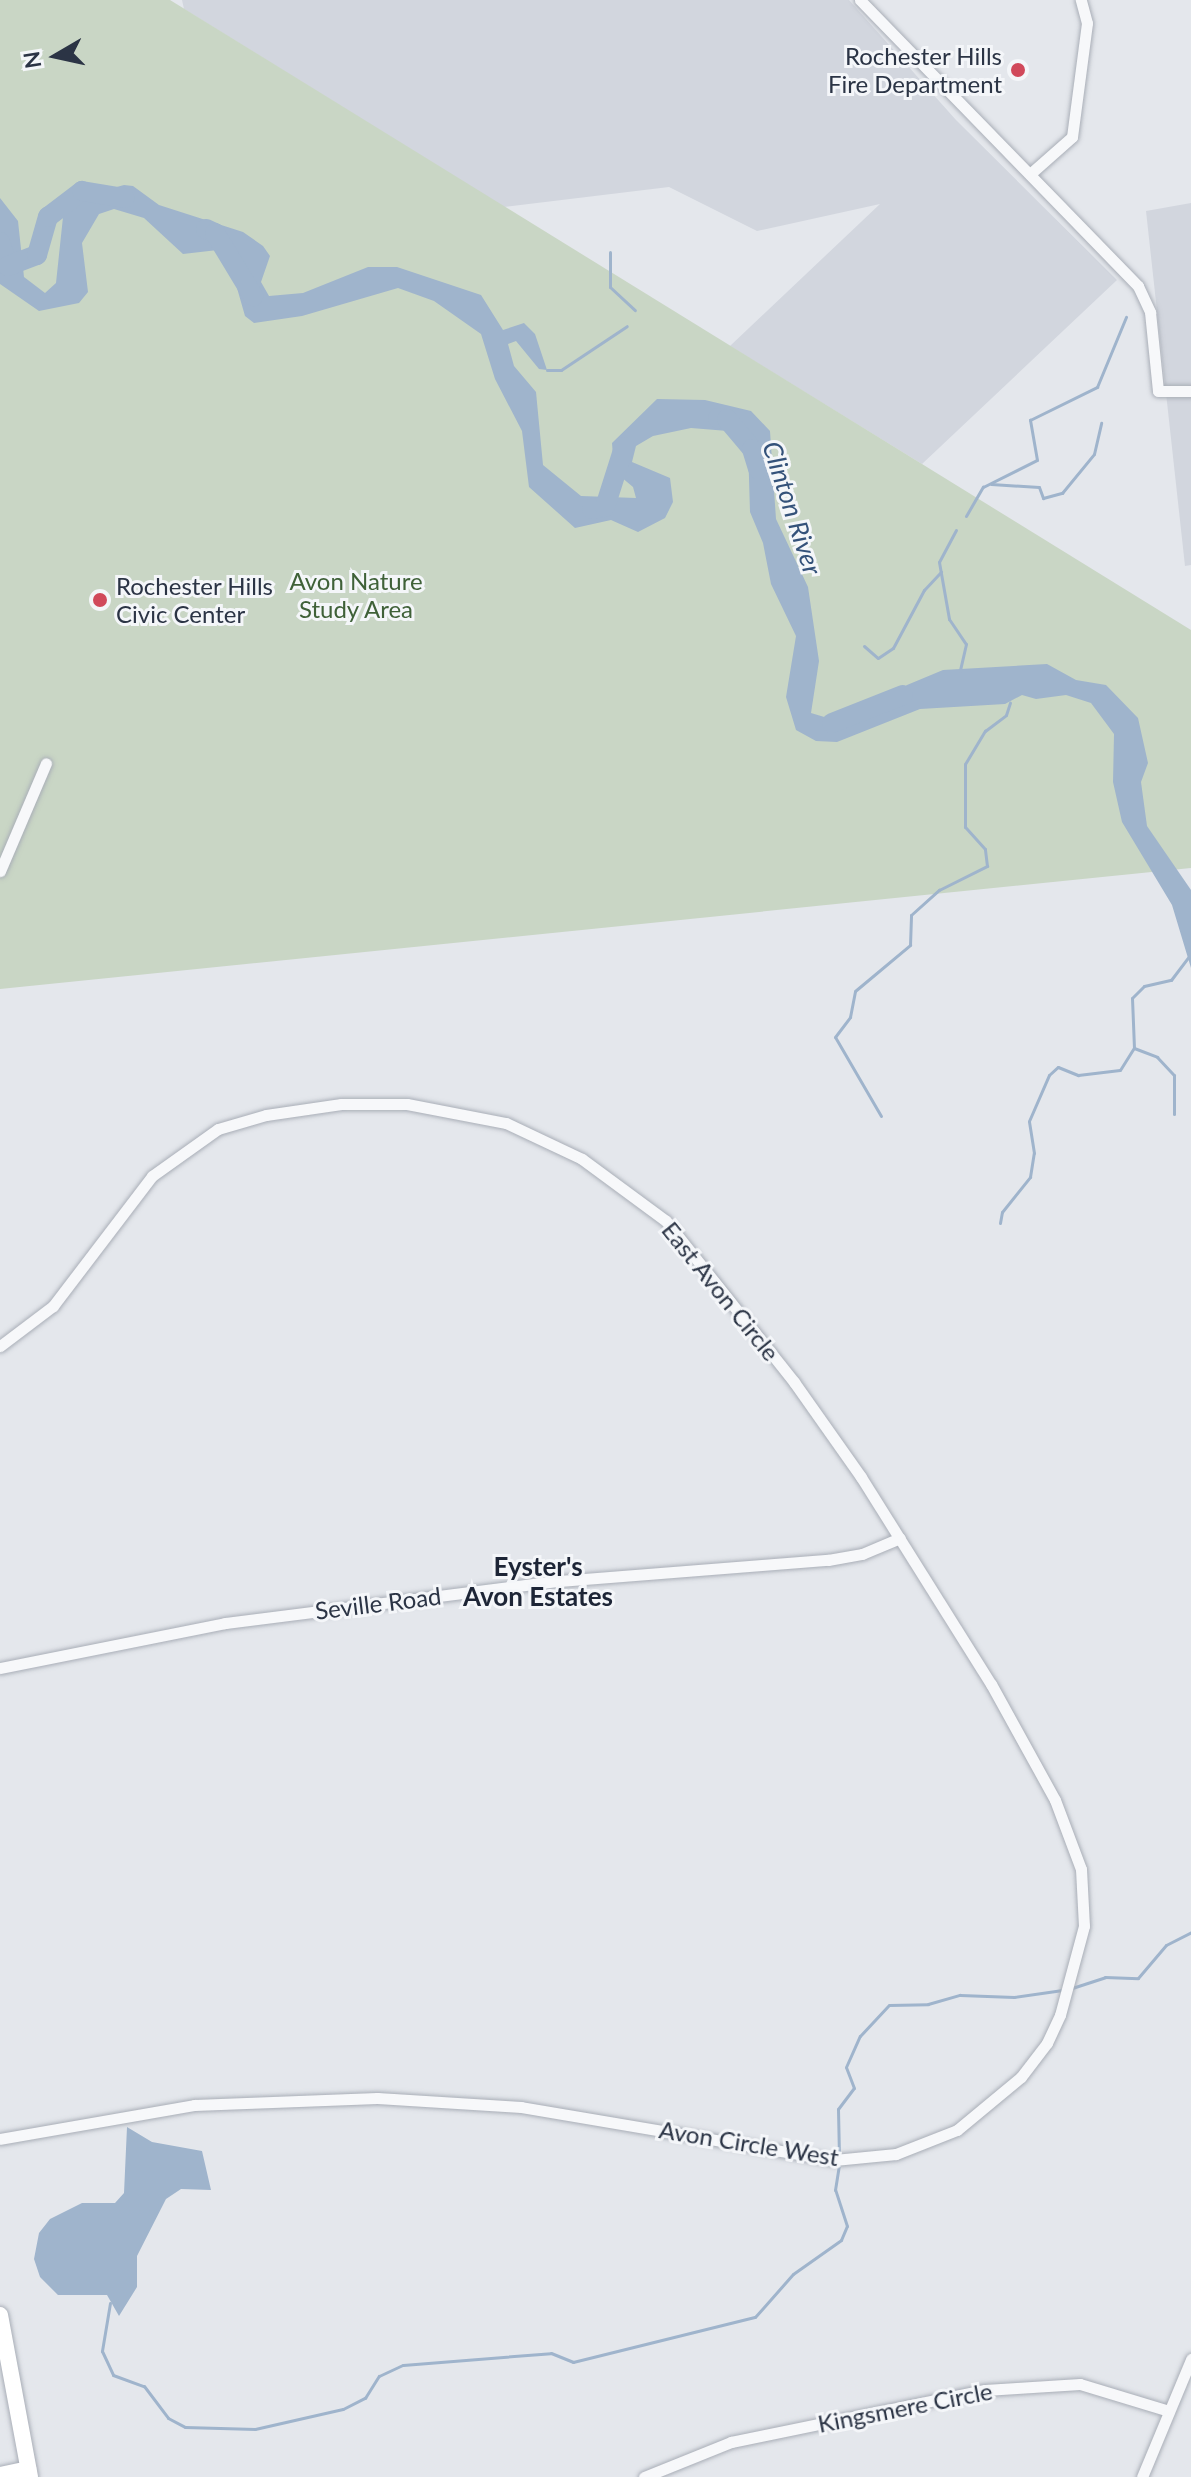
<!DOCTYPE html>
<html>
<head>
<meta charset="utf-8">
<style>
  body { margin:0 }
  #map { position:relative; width:1191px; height:2477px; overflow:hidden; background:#e4e7ec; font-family:Lato,sans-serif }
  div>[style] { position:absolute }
  .built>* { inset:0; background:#d2d6de }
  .green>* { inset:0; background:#c9d6c5 }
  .water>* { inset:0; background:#9fb4cc }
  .stream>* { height:3px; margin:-1.5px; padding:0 1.5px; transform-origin:1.5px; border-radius:1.5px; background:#9fb4cc }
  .river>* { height:20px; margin:-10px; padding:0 10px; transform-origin:10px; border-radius:10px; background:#9fb4cc }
  .roads { filter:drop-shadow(0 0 2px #a9aeb7) drop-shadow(0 0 2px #a9aeb7) }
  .street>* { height:11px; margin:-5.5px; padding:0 5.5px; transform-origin:5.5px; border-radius:5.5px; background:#f7f8fa }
  .secondary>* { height:16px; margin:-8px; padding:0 8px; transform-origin:8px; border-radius:8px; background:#fff }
  .dots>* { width:22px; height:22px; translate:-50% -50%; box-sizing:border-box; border:4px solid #f4f6f9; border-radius:50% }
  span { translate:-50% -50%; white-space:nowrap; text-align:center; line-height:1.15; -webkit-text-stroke:6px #f4f6f9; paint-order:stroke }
  .poi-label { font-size:24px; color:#2b3445 }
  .right { translate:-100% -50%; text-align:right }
  .left { translate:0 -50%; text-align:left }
  .park-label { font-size:24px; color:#3f6138 }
  .street-label { font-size:24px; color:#2b3445 }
  .water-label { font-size:26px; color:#34527a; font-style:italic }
  .neighbourhood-label { font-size:26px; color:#1d2536; font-weight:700 }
  .north { position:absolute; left:16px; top:16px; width:80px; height:80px; -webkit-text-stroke:6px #f4f6f9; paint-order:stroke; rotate:261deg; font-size:22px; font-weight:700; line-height:32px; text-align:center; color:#2b3445 }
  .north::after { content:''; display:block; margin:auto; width:28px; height:36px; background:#2b3445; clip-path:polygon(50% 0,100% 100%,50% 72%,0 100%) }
</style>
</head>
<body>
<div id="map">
  <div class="built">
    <i style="clip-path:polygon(182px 0,849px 0,956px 120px,1117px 280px,922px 464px,730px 346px,880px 204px,757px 231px,669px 187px,504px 207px,184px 9px)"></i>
    <i style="clip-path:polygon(1191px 203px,1191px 565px,1185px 566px,1146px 211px)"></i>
  </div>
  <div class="green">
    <i style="clip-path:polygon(0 0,170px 0,1191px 630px,1191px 868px,0 989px)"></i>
  </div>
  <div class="water">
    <i style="clip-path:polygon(124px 185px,133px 186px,159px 205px,243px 232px,263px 246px,270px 256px,261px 282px,269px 296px,303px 293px,368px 267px,397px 267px,481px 295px,503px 330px,524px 323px,535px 334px,547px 370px,539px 369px,516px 341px,508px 344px,514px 366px,536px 392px,543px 465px,581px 496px,636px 498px,633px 487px,614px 471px,612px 443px,657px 399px,705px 400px,751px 411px,770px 431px,776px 519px,808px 587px,819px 661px,811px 713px,831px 719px,873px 708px,907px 685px,943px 670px,1047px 664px,1076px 680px,1106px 685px,1138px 718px,1148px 763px,1141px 782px,1147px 826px,1191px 890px,1191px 968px,1172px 905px,1122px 822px,1113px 782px,1114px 734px,1091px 703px,1066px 695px,1036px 699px,1022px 695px,1005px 704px,920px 709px,837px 742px,816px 741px,796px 730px,786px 697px,796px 636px,771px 584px,763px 543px,750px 512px,748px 445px,740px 432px,691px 428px,653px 436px,636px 446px,632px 462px,670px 478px,673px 502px,665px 518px,638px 532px,611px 520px,575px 528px,529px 487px,522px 431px,495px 379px,481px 334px,434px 301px,398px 288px,302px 316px,254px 323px,245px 316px,237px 288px,241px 263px,235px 248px,183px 254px,144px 218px,114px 209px,99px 214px,82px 243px,88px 292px,79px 303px,39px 311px,0 284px,0 198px,18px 221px,24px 277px,45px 293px,56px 283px,63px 217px,95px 193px)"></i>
    <i style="clip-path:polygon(127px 2127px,152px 2142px,202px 2151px,211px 2190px,181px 2189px,166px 2199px,137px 2256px,137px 2287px,119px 2316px,107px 2295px,58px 2295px,40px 2277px,34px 2259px,39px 2233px,50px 2219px,82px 2203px,115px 2203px,124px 2193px)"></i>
  </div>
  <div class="stream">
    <i style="left:610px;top:252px;width:35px;rotate:90deg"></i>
    <i style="left:610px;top:287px;width:34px;rotate:43deg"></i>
    <i style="left:547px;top:370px;width:14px"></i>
    <i style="left:561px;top:370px;width:79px;rotate:-33.7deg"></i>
    <i style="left:991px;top:484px;width:48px;rotate:3.6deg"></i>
    <i style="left:1039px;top:487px;width:12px;rotate:70deg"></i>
    <i style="left:1043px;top:498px;width:20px;rotate:-15deg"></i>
    <i style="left:1062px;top:493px;width:50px;rotate:-50.6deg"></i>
    <i style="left:1094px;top:454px;width:32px;rotate:-77deg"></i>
    <i style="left:966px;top:516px;width:34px;rotate:-60deg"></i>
    <i style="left:983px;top:487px;width:60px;rotate:-26.6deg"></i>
    <i style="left:1037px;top:460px;width:41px;rotate:-99.9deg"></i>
    <i style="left:1030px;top:420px;width:75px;rotate:-26.2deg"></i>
    <i style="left:1097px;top:387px;width:76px;rotate:-67.5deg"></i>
    <i style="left:956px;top:530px;width:36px;rotate:118deg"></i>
    <i style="left:939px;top:562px;width:58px;rotate:80deg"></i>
    <i style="left:949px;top:619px;width:30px;rotate:56deg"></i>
    <i style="left:966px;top:644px;width:27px;rotate:103deg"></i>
    <i style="left:864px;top:646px;width:18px;rotate:41deg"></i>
    <i style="left:878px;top:658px;width:18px;rotate:-34deg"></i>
    <i style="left:893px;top:648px;width:66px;rotate:-61.9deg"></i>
    <i style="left:924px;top:590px;width:25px;rotate:-47deg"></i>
    <i style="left:1134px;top:1048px;width:25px;rotate:21deg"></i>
    <i style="left:1157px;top:1057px;width:25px;rotate:47deg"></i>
    <i style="left:1174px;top:1075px;width:39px;rotate:90deg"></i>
    <i style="left:881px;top:1116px;width:91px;rotate:-120.2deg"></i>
    <i style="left:835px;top:1037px;width:25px;rotate:-53deg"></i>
    <i style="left:850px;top:1017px;width:26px;rotate:-79deg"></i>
    <i style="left:855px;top:991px;width:72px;rotate:-39.9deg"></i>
    <i style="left:910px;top:945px;width:30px;rotate:-88deg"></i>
    <i style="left:911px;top:915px;width:38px;rotate:-42deg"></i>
    <i style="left:939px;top:890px;width:54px;rotate:-26.6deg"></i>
    <i style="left:987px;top:866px;width:17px;rotate:-97deg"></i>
    <i style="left:985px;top:849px;width:30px;rotate:-132deg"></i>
    <i style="left:965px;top:827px;width:63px;rotate:-90deg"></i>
    <i style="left:965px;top:764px;width:39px;rotate:-59deg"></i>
    <i style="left:985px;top:731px;width:26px;rotate:-37deg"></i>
    <i style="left:1006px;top:715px;width:13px;rotate:-72deg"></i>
    <i style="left:1000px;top:1223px;width:11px;rotate:-80deg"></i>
    <i style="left:1002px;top:1212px;width:45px;rotate:-51.3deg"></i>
    <i style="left:1030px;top:1177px;width:24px;rotate:-81deg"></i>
    <i style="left:1034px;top:1153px;width:32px;rotate:-99deg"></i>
    <i style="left:1029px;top:1121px;width:50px;rotate:-66.5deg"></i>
    <i style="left:1049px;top:1075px;width:12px;rotate:-42deg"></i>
    <i style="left:1058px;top:1067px;width:22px;rotate:22deg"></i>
    <i style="left:1078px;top:1075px;width:42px;rotate:-6.8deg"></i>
    <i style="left:1120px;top:1070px;width:26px;rotate:-58deg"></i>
    <i style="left:1134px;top:1048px;width:50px;rotate:-92.3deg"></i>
    <i style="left:1132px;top:998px;width:17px;rotate:-45deg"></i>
    <i style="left:1144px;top:986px;width:28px;rotate:-13deg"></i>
    <i style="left:1171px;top:980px;width:30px;rotate:-53deg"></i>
    <i style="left:1069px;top:1989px;width:38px;rotate:-18deg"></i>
    <i style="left:1105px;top:1977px;width:33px;rotate:2deg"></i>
    <i style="left:1138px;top:1978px;width:43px;rotate:-49.7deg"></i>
    <i style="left:1166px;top:1945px;width:28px;rotate:-27deg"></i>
    <i style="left:839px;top:2157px;width:48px;rotate:-91.2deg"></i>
    <i style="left:838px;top:2109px;width:26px;rotate:-53deg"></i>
    <i style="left:854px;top:2088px;width:22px;rotate:-111deg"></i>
    <i style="left:846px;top:2067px;width:34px;rotate:-66deg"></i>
    <i style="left:860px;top:2036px;width:42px;rotate:-46.9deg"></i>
    <i style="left:889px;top:2005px;width:39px;rotate:-1deg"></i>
    <i style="left:928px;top:2004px;width:33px;rotate:-16deg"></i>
    <i style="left:960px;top:1995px;width:54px;rotate:2.1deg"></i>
    <i style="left:1014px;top:1997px;width:49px;rotate:-8.3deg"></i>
    <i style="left:110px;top:2303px;width:49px;rotate:99.5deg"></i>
    <i style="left:102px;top:2351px;width:26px;rotate:65deg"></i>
    <i style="left:113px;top:2375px;width:33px;rotate:20deg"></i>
    <i style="left:144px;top:2386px;width:40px;rotate:53deg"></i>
    <i style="left:168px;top:2418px;width:19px;rotate:28deg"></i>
    <i style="left:185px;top:2427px;width:70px;rotate:1.6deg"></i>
    <i style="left:255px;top:2429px;width:90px;rotate:-12.8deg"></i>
    <i style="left:343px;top:2409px;width:25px;rotate:-27deg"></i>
    <i style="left:365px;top:2398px;width:26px;rotate:-58deg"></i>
    <i style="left:379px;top:2376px;width:26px;rotate:-25deg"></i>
    <i style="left:403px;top:2365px;width:148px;rotate:-4.6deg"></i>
    <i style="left:551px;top:2353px;width:24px;rotate:22deg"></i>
    <i style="left:573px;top:2362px;width:187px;rotate:-13.9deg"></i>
    <i style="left:755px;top:2317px;width:57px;rotate:-48.5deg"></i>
    <i style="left:793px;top:2274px;width:59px;rotate:-35.3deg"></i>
    <i style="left:841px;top:2240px;width:15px;rotate:-67deg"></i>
    <i style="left:847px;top:2226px;width:38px;rotate:-108deg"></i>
    <i style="left:835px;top:2190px;width:25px;rotate:-81deg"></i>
  </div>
  <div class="river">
    <i style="left:206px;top:229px;width:10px;rotate:24deg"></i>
    <i style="left:215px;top:233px;width:74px;rotate:58.9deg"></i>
    <i style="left:0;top:242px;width:25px;rotate:72deg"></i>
    <i style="left:8px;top:266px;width:31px;rotate:-21deg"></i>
    <i style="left:37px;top:255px;width:40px;rotate:-74deg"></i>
    <i style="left:48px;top:217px;width:43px;rotate:-37.4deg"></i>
    <i style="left:82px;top:191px;width:43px;rotate:9.5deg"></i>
    <i style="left:718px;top:418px;width:9px;rotate:6deg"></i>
    <i style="left:727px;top:419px;width:39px;rotate:50deg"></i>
    <i style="left:752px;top:449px;width:21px;rotate:73deg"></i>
    <i style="left:592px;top:509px;width:13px;rotate:-9deg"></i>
    <i style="left:605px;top:507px;width:63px;rotate:-72.4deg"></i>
    <i style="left:832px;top:723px;width:76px;rotate:-21.5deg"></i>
  </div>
  <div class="roads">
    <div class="street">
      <i style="left:860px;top:0;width:399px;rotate:45.8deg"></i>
      <i style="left:1138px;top:286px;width:29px;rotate:65deg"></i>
      <i style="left:1150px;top:312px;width:79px;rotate:84.2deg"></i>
      <i style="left:1158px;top:391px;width:33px"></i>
      <i style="left:1030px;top:174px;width:56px;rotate:-41.4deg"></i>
      <i style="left:1072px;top:137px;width:115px;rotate:-82.5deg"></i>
      <i style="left:1087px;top:23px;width:24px;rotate:-105deg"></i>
      <i style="left:0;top:871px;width:117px;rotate:-66.9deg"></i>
      <i style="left:0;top:1346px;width:66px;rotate:-37deg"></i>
      <i style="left:53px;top:1306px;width:163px;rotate:-52.7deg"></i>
      <i style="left:152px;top:1176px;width:81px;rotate:-35.5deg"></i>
      <i style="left:218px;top:1129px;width:50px;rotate:-16.3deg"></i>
      <i style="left:266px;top:1115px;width:76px;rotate:-8.3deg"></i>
      <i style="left:341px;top:1104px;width:66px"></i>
      <i style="left:407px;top:1104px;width:101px;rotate:10.9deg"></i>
      <i style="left:506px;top:1123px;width:84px;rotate:25.3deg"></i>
      <i style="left:582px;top:1159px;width:104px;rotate:36.4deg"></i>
      <i style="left:666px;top:1221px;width:206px;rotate:51.5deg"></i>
      <i style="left:794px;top:1382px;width:116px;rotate:54.8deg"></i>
      <i style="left:861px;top:1477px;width:244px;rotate:57.9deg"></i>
      <i style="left:991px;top:1684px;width:132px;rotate:61.1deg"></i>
      <i style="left:1055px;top:1800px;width:74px;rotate:69.4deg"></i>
      <i style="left:1081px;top:1869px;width:57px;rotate:87deg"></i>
      <i style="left:1084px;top:1926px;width:92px;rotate:105.1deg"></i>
      <i style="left:1060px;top:2015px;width:31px;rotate:115deg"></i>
      <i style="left:1047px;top:2043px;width:43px;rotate:127.4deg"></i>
      <i style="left:1021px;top:2077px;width:83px;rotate:140.4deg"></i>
      <i style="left:957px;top:2130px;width:66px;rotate:158.5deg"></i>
      <i style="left:896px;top:2154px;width:62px;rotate:174.5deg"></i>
      <i style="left:834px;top:2160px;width:317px;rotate:-170.4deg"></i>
      <i style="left:521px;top:2107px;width:144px;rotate:-176.4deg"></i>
      <i style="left:377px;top:2098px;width:183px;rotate:177.8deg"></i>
      <i style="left:194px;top:2105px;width:197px;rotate:170.1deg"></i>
      <i style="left:0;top:1668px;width:229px;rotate:-11.3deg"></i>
      <i style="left:225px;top:1623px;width:337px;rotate:-7.2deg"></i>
      <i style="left:559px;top:1581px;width:270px;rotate:-4.5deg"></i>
      <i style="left:828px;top:1560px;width:35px;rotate:-10deg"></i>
      <i style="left:862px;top:1554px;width:41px;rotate:-22.8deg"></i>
      <i style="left:644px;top:2477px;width:94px;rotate:-21.9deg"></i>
      <i style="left:731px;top:2442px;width:259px;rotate:-11.6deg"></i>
      <i style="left:985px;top:2390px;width:95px;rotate:-3.6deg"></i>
      <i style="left:1080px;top:2384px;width:93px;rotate:16.9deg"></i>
      <i style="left:1142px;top:2477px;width:128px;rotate:-67.4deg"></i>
    </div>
    <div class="secondary">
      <i style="left:0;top:2315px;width:165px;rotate:79.5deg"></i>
      <i style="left:0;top:2475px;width:29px;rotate:-12deg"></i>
    </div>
  </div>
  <div class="dots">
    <i style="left:1018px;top:70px;background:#d1495b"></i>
    <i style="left:100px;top:600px;background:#d1495b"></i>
  </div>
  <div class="poi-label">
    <span class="right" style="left:1002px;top:70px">Rochester Hills<br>Fire Department</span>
    <span class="left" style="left:116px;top:600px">Rochester Hills<br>Civic Center</span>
  </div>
  <div class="park-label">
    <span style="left:356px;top:595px">Avon Nature<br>Study Area</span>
  </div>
  <div class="street-label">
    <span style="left:721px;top:1291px;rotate:51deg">East Avon Circle</span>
    <span style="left:378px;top:1603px;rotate:-7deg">Seville Road</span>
    <span style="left:749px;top:2143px;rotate:9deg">Avon Circle West</span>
    <span style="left:905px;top:2407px;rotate:-11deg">Kingsmere Circle</span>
  </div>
  <div class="water-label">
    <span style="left:792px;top:508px;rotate:72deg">Clinton River</span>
  </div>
  <div class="neighbourhood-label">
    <span style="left:538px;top:1582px">Eyster's<br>Avon Estates</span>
  </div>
  <div class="north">N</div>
</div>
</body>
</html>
